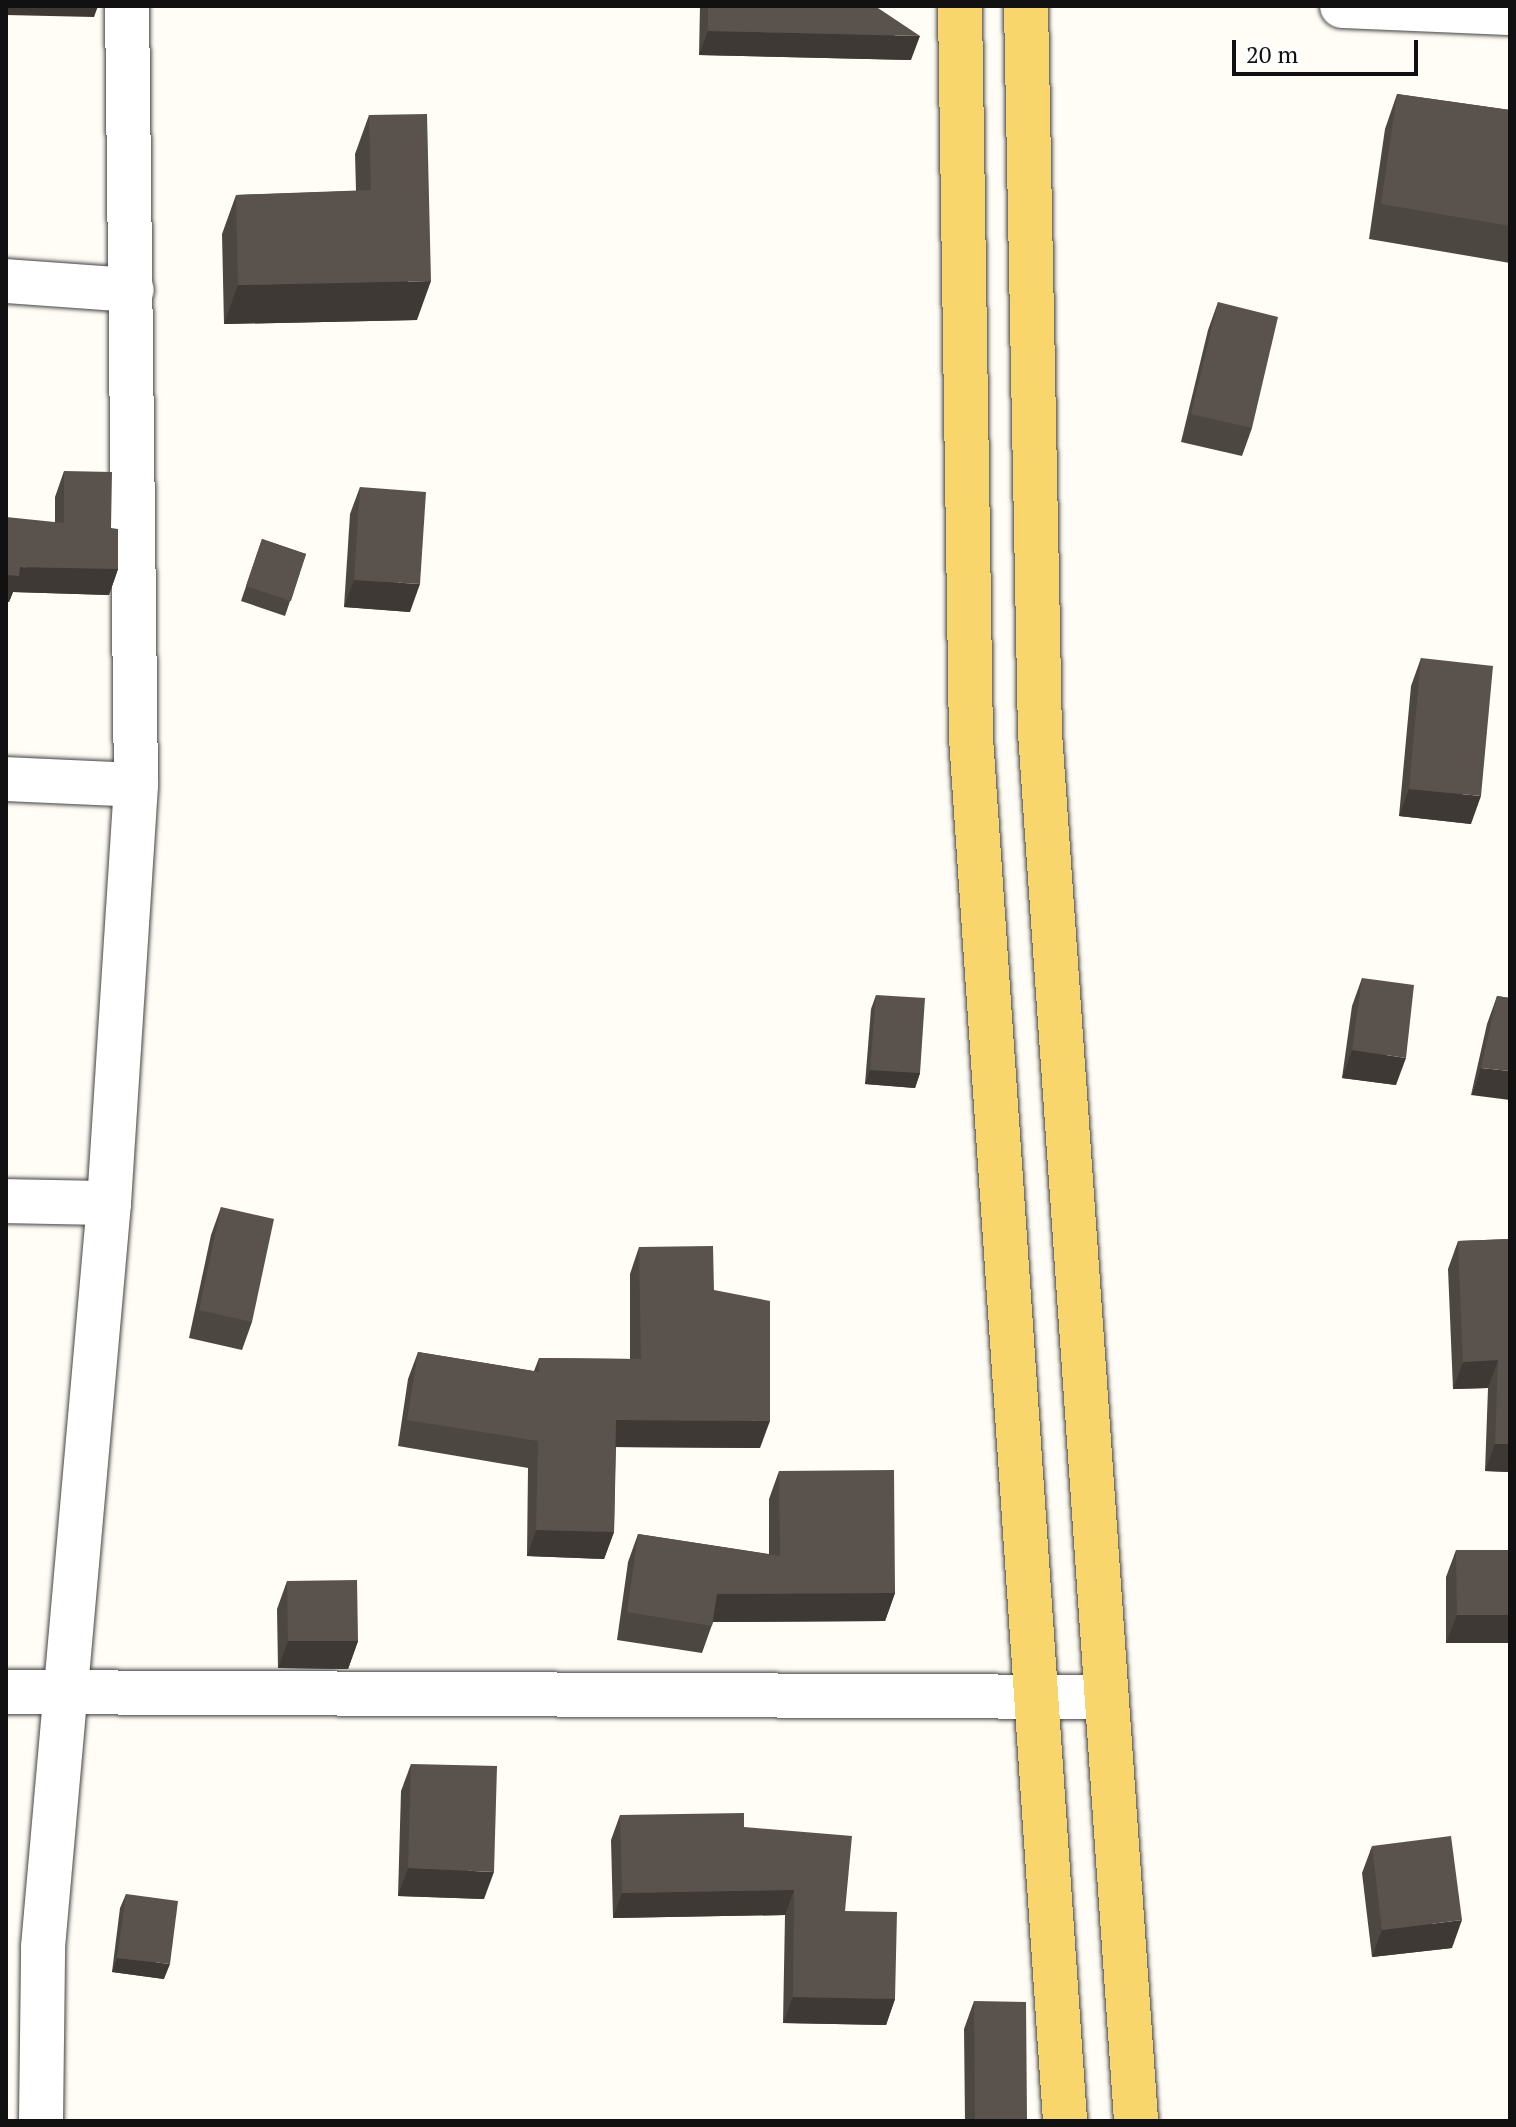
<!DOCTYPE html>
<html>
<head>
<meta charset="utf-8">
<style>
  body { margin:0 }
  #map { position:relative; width:1516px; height:2127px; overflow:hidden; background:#fffdf5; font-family:"PT Serif",serif }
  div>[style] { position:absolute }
  .roads { filter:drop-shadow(0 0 2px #444) drop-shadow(0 0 2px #444) }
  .minor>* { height:44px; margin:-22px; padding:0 22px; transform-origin:22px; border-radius:22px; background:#fff }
  .major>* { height:44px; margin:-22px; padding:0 22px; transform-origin:22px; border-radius:22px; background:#f9d66b }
  .wall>* { inset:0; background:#4d4742 }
  .shaded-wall>* { inset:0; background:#3f3936 }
  .building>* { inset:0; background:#5a524d }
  span { translate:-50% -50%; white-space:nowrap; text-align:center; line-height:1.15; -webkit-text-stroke:8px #fff; paint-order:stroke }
  .frame { position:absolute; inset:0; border:8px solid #111; pointer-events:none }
  .scale { position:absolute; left:1232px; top:40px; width:186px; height:36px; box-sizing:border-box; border:4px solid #111; border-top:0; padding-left:10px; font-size:24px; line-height:28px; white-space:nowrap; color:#111; -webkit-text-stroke:6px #fff; paint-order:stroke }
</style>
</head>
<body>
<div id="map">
  <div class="roads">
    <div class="minor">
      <i style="left:1342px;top:6px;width:168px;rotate:2.4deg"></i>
      <i style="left:6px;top:281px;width:126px;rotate:4.1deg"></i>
      <i style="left:6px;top:779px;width:130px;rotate:2.6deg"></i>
      <i style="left:6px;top:1201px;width:103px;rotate:1.1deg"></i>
      <i style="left:6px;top:1692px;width:1099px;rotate:0.26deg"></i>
      <i style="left:41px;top:2121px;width:174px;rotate:-89.3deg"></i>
      <i style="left:43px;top:1947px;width:747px;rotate:-84.93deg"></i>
      <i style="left:109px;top:1203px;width:419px;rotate:-86.3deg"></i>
      <i style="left:136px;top:785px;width:779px;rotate:-90.66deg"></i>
    </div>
    <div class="major">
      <i style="left:960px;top:6px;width:732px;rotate:89.14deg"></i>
      <i style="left:971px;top:738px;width:1386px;rotate:86.11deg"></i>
      <i style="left:1026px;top:6px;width:727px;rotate:88.9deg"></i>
      <i style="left:1040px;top:733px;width:1391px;rotate:86.04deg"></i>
    </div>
  </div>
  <div class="wall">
    <i style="clip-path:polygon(700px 6px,875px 6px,911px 60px,699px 55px)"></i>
    <i style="clip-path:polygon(1397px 94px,1510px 110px,1510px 263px,1369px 239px,1385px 129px)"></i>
    <i style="clip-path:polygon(369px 115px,417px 320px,224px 324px,222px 234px,236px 195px,356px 191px,355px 154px)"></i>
    <i style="clip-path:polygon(1218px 302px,1252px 428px,1242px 456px,1181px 442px,1208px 330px)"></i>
    <i style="clip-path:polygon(64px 471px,111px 528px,118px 569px,109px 595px,13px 592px,9px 602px,6px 601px,55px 522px,55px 497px)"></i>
    <i style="clip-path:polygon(360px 487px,410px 612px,344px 607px,350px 514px)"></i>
    <i style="clip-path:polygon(262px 539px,306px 554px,285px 616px,241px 601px)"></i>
    <i style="clip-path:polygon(1421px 658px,1471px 824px,1399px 816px,1411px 686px)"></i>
    <i style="clip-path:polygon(1362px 978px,1396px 1085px,1342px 1078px,1352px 1006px)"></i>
    <i style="clip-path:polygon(876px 995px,920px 1073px,915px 1088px,865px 1084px,871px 1009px)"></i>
    <i style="clip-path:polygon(1497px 996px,1510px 998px,1471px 1095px,1487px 1024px)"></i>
    <i style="clip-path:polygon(221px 1207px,252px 1322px,242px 1350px,189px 1338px,211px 1235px)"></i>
    <i style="clip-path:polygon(1510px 1239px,1510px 1472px,1485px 1471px,1488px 1388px,1453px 1389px,1448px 1269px,1458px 1241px)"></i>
    <i style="clip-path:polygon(639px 1247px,714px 1290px,760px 1448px,616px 1447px,614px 1532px,604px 1559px,527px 1556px,528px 1468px,398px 1446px,408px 1379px,418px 1352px,534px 1371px,539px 1358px,630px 1359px,630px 1274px)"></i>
    <i style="clip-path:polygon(779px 1471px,895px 1593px,885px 1621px,713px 1622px,702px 1653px,617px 1640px,628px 1562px,638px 1534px,769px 1554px,769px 1499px)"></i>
    <i style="clip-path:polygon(1456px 1550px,1510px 1550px,1510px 1643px,1446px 1643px,1446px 1577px)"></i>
    <i style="clip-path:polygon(287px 1581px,358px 1641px,348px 1669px,278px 1668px,277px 1609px)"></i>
    <i style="clip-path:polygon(411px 1764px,484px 1899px,398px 1896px,401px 1791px)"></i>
    <i style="clip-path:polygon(620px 1815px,744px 1827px,845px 1911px,895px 1999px,886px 2025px,783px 2023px,785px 1915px,613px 1918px,611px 1840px)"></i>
    <i style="clip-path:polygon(1372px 1846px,1452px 1948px,1372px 1957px,1362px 1873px)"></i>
    <i style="clip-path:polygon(126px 1894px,164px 1979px,112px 1972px,120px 1908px)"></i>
    <i style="clip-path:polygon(974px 2001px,1027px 2121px,965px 2121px,964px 2029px)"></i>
  </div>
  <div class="shaded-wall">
    <i style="clip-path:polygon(6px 6px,98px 6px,94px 17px,6px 15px)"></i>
    <i style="clip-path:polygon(708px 31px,920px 36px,911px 60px,699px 55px)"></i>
    <i style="clip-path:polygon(431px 281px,417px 320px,224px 324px,238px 285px)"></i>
    <i style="clip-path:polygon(20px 567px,118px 569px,109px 595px,13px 592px,9px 602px,6px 601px,6px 575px)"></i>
    <i style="clip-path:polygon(354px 580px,420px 584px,410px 612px,344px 607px)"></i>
    <i style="clip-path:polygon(1409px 789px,1481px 796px,1471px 824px,1399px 816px)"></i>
    <i style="clip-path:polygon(1352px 1050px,1406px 1058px,1396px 1085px,1342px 1078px)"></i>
    <i style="clip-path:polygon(1481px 1068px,1510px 1071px,1510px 1100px,1471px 1095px)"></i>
    <i style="clip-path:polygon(870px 1070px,920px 1073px,915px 1088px,865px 1084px)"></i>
    <i style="clip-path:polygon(1498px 1360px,1488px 1388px,1453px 1389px,1463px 1362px)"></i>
    <i style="clip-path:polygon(616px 1420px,770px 1421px,760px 1448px,606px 1447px)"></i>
    <i style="clip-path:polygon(1495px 1444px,1510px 1444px,1510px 1472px,1485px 1471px)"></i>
    <i style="clip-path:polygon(536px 1530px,614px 1532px,604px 1559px,527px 1556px)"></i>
    <i style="clip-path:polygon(895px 1593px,885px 1621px,707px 1622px,717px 1594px)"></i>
    <i style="clip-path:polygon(1457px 1615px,1510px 1615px,1510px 1643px,1446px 1643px)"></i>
    <i style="clip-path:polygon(288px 1641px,358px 1641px,348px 1669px,278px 1668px)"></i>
    <i style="clip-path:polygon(408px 1868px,494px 1872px,484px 1899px,398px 1896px)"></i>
    <i style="clip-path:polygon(794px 1890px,785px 1915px,613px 1918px,622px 1893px)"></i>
    <i style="clip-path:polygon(1462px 1920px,1452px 1948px,1372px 1957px,1382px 1930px)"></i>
    <i style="clip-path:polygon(117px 1958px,170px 1964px,164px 1979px,112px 1972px)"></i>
    <i style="clip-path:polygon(793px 1997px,895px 1999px,886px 2025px,783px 2023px)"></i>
  </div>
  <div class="building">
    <i style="clip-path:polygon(708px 6px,875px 6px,920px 36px,708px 31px)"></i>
    <i style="clip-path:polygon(1397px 94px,1510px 110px,1510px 226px,1381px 204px)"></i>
    <i style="clip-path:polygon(427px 114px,431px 281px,238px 285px,236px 195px,371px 190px,369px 115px)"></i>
    <i style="clip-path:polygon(1218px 302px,1278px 317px,1252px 428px,1191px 414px)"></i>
    <i style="clip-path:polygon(64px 471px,112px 472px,111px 528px,118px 529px,118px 569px,20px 567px,19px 576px,6px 575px,6px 517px,64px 523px)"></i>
    <i style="clip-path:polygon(360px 487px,426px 492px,420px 584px,354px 580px)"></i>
    <i style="clip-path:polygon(262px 539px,306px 554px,291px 601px,246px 586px)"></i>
    <i style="clip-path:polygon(1421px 658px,1493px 666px,1481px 796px,1409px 789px)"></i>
    <i style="clip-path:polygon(1362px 978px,1414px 985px,1406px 1058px,1352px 1050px)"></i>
    <i style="clip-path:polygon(876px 995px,925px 998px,920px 1073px,870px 1070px)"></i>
    <i style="clip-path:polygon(1497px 996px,1510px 998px,1510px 1071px,1481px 1068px)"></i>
    <i style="clip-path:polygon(221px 1207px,274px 1219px,252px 1322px,199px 1310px)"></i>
    <i style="clip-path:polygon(1510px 1239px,1510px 1444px,1495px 1444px,1498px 1360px,1463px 1362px,1458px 1241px)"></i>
    <i style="clip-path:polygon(713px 1246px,714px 1290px,770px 1301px,770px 1421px,616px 1420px,614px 1532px,536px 1530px,538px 1441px,407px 1420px,418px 1352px,539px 1372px,539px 1358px,641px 1359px,639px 1247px)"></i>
    <i style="clip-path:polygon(894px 1470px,895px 1593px,717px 1594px,712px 1626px,627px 1612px,638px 1534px,780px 1556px,779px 1471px)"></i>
    <i style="clip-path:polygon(1456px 1550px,1510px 1550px,1510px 1615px,1457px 1615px)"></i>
    <i style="clip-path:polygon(357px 1580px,358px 1641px,288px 1641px,287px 1581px)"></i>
    <i style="clip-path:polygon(411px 1764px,497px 1766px,494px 1872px,408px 1868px)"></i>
    <i style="clip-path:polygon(744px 1813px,744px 1827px,852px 1836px,845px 1911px,897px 1912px,895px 1999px,793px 1997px,794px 1890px,622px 1893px,620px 1815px)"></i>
    <i style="clip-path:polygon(1451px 1836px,1462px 1920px,1382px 1930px,1372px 1846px)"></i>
    <i style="clip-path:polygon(126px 1894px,178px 1901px,170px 1964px,117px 1958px)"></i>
    <i style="clip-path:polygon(974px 2001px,1026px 2002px,1027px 2121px,975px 2121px)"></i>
  </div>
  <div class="frame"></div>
  <div class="scale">20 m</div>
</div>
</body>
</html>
